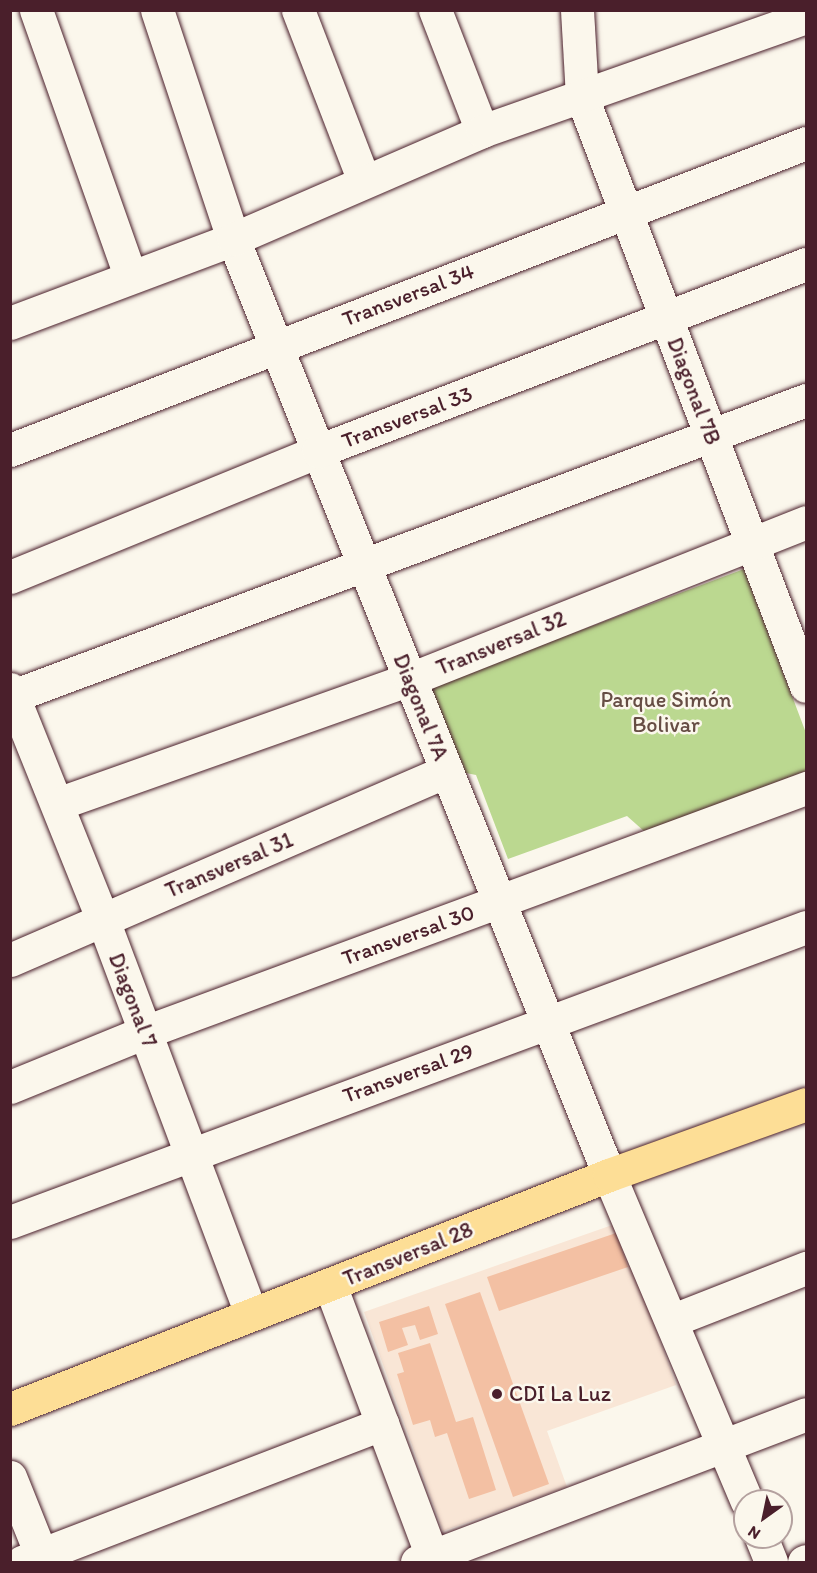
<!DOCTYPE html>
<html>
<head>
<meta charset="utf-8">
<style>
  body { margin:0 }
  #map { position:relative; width:817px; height:1573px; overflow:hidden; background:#fbf7ec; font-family:Itim,sans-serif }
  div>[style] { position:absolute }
  .built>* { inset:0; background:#f9e6d6 }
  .green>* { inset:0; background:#bbd890 }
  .building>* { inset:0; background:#f3c0a3 }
  .roads { filter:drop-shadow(0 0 2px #4a1f2b) drop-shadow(0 0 2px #4a1f2b) }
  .minor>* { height:33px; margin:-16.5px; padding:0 16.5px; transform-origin:16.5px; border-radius:16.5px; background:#fbf7ec }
  .major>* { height:33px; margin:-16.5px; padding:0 16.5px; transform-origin:16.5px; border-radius:16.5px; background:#fdde96 }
  .dots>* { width:16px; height:16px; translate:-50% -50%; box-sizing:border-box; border:3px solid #fbf7ec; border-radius:50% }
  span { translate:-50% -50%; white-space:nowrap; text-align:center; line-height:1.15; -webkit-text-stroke:5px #fbf7ec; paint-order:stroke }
  .street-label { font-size:22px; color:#4a1f2b }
  .park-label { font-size:22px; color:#664d44 }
  .poi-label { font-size:22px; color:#4a1f2b }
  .left { translate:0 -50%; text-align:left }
  .frame { position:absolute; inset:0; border:12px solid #4a1f2b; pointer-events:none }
  .north { position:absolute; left:733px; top:1489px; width:60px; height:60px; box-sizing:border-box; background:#fbf7ec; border:2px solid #b4a19f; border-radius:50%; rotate:213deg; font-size:16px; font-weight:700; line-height:24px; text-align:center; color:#4a1f2b }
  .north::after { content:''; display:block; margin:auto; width:21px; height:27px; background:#4a1f2b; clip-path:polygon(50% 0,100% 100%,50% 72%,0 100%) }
</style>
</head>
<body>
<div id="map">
  <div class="built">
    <i style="clip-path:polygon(618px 1223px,676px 1385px,547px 1431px,567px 1487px,443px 1531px,364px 1312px)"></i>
  </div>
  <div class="green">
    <i style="clip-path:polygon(744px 569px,806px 733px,806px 771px,645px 832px,627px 816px,508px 859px,476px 775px,456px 771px,424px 689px)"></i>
  </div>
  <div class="building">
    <i style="clip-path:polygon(616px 1233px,628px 1267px,499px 1311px,487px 1277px)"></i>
    <i style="clip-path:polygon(480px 1292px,549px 1484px,513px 1497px,445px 1304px)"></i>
    <i style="clip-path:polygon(429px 1306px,438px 1334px,420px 1340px,415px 1325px,402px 1328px,408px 1345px,388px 1352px,379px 1322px)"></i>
    <i style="clip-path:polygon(430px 1343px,456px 1422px,473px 1417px,496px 1490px,469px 1499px,447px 1433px,435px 1437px,430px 1420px,413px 1425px,397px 1374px,404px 1372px,398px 1353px)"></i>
  </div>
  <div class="roads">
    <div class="minor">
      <i style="left:36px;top:10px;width:282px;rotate:70.5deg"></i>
      <i style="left:157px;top:10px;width:241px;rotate:71.6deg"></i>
      <i style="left:233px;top:239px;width:1009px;rotate:68.11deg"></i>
      <i style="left:609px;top:1175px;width:354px;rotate:67.1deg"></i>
      <i style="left:298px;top:10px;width:183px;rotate:68.9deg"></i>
      <i style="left:435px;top:10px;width:130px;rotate:68.8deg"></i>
      <i style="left:577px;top:10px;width:87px;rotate:86.7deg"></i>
      <i style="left:582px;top:97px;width:630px;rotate:69.18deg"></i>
      <i style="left:10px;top:323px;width:238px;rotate:-20.6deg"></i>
      <i style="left:233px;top:239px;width:271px;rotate:-23.4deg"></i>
      <i style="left:482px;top:131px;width:343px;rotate:-19.4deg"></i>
      <i style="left:10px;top:450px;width:853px;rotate:-21.09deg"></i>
      <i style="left:10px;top:577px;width:333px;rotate:-22.2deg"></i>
      <i style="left:318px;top:451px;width:523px;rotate:-20.97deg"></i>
      <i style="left:10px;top:689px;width:249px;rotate:68.1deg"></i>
      <i style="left:103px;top:920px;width:420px;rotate:69.4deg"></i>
      <i style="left:10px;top:697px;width:850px;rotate:-20.46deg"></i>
      <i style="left:57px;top:804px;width:374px;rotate:-19.5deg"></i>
      <i style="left:410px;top:679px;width:426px;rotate:-21.6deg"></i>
      <i style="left:10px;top:960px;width:476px;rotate:-23.4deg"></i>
      <i style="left:10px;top:1087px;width:146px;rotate:-22.2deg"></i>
      <i style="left:145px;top:1032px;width:705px;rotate:-20.26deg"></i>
      <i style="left:10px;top:1222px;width:849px;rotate:-20.33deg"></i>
      <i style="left:330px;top:1285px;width:296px;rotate:69.4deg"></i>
      <i style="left:673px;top:1320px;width:143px;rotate:-21.4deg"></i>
      <i style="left:10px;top:1477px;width:92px;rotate:68.2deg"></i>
      <i style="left:761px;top:1537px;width:27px;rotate:68deg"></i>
      <i style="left:22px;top:1562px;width:386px;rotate:-21deg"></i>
      <i style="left:417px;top:1562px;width:416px;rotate:-20.8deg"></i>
      <i style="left:804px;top:1562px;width:2px;rotate:-27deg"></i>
    </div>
    <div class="major">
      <i style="left:10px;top:1409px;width:643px;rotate:-21.34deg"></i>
      <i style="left:609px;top:1175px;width:209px;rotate:-19.8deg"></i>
    </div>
  </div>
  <div class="dots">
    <i style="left:497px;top:1394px;background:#4a1f2b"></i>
  </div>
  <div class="street-label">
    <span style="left:408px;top:295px;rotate:-21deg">Transversal 34</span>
    <span style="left:694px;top:391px;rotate:69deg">Diagonal 7B</span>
    <span style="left:407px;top:417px;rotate:-21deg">Transversal 33</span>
    <span style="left:501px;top:643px;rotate:-22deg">Transversal 32</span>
    <span style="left:421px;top:707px;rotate:68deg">Diagonal 7A</span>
    <span style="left:229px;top:865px;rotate:-23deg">Transversal 31</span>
    <span style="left:408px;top:935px;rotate:-20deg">Transversal 30</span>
    <span style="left:133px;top:1000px;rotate:69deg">Diagonal 7</span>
    <span style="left:408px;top:1073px;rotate:-20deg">Transversal 29</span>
    <span style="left:408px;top:1254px;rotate:-22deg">Transversal 28</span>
  </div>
  <div class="park-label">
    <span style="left:666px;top:712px">Parque Simón<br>Bolivar</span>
  </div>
  <div class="poi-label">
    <span class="left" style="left:509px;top:1394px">CDI La Luz</span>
  </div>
  <div class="frame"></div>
  <div class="north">N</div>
</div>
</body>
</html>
